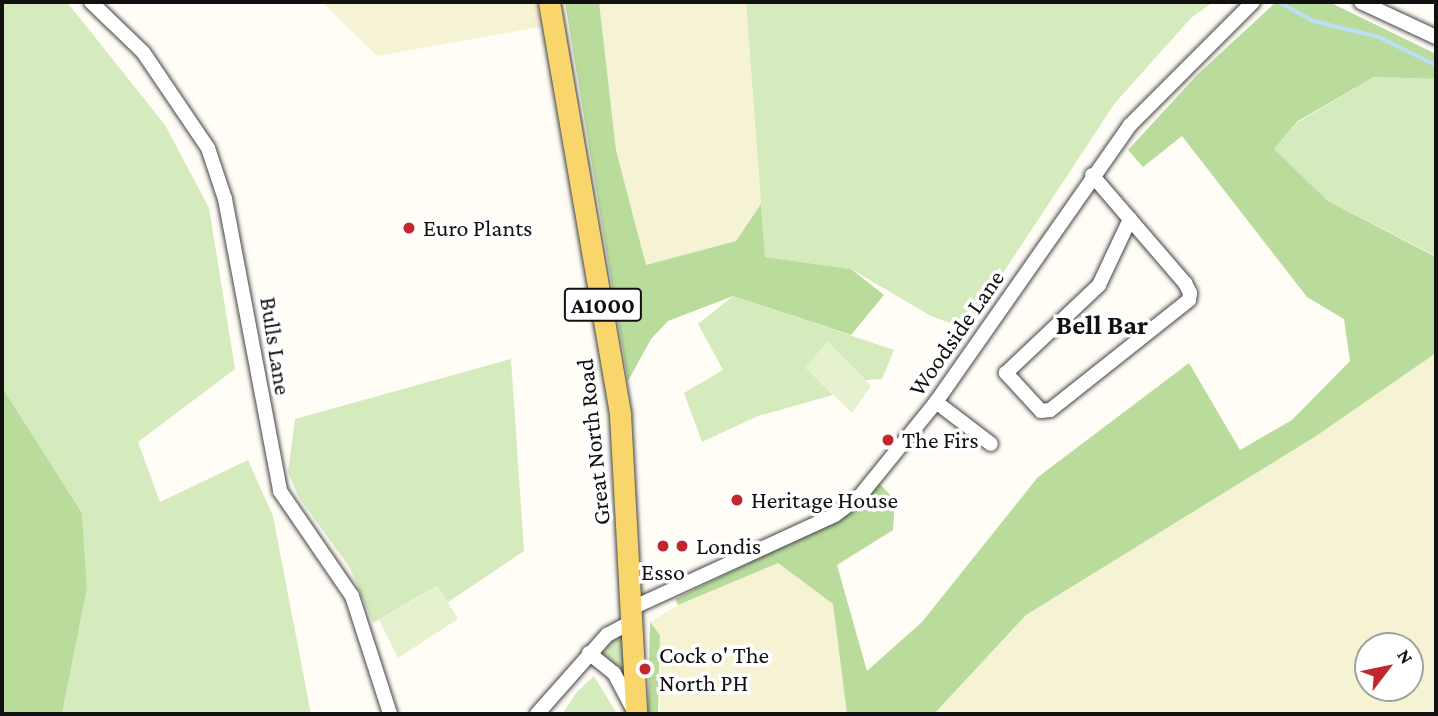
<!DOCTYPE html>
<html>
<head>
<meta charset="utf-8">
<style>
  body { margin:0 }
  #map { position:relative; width:1438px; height:716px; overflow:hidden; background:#fffdf5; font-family:"Crimson Pro",serif }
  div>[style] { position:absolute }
  .farmland>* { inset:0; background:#f6f3d4 }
  .green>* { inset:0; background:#d5ebbd }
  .forest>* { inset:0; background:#b9dc9c }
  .pitch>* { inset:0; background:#e6f2cf }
  .stream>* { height:3.5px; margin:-1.75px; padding:0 1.75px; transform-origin:1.75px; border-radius:1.75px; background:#b9e0f7 }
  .roads { filter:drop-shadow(0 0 2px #444) drop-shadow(0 0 2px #444) }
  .minor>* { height:14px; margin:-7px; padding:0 7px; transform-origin:7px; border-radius:7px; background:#fff }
  .primary>* { height:21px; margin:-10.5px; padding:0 10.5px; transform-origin:10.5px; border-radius:10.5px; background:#f9d66b }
  .dots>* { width:19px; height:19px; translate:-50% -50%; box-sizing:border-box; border:4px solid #fff; border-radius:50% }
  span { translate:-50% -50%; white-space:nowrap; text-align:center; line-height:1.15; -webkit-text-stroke:7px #fff; paint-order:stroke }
  .shield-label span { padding:2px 5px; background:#fff; border:2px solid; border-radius:5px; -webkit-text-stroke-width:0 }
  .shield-label { font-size:23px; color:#111; font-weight:700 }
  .poi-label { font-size:24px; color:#111 }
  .left { translate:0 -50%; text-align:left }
  .street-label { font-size:24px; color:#111 }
  .quarter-label { font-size:28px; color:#111; font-weight:700 }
  .frame { position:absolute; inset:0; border:4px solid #111; pointer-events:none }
  .north { position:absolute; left:1354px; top:632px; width:70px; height:70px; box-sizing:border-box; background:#fff; border:2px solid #a0a0a0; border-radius:50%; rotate:58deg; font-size:19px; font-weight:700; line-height:28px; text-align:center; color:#111 }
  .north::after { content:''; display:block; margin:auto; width:24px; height:32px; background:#c4262e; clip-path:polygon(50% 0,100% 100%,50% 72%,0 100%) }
</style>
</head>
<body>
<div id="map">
  <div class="farmland">
    <i style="clip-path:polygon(322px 2px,536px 2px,540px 27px,377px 56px)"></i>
    <i style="clip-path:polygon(599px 2px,746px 2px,761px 204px,736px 241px,646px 265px,616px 150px)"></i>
    <i style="clip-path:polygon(evenodd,1436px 353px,1436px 714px,934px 714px,1026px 615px,1311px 439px,1436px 353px,1368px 646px,1410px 646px,1410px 688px,1368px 688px,1368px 646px)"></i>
    <i style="clip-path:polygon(778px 563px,833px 604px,847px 714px,660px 714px,660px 635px,650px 622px,678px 605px)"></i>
  </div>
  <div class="green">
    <i style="clip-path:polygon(2px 2px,67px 2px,165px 125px,209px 208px,235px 369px,138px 442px,160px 502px,248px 460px,273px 516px,311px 714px,62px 714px,87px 588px,82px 513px,2px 387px)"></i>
    <i style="clip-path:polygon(746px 2px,1213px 2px,1191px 18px,1115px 103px,966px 329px,931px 316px,851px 269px,765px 257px)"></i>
    <i style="clip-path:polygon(1374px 77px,1436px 79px,1436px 256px,1328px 201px,1274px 149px,1298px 122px)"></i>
    <i style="clip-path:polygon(733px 296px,894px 350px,882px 379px,865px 380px,827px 342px,806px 368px,833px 395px,758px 416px,702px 442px,684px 393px,723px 370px,698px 324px)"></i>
    <i style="clip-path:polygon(511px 359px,524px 551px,448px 602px,437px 586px,373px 623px,350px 568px,298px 496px,288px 472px,295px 419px)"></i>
    <i style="clip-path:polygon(620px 632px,623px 632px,626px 682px,601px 654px)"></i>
    <i style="clip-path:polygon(594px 676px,617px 714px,562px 714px,577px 692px)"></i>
  </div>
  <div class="forest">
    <i style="clip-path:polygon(565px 2px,599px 2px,616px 150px,646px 265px,736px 241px,761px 204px,765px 257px,851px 269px,884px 295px,851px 335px,733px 296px,668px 321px,651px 339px,628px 381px)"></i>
    <i style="clip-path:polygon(1276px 2px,1329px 2px,1436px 54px,1436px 79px,1374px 77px,1298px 121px,1274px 149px,1328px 201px,1436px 257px,1436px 353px,1316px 436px,1026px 615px,934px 714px,847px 714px,833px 604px,778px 563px,678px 605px,675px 599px,849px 514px,878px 482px,895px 500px,893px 530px,837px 565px,867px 671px,922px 622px,1038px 477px,1189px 363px,1240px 450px,1292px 420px,1350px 361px,1344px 319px,1307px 297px,1182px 136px,1143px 167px,1128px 150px,1198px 74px)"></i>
    <i style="clip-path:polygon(2px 387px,82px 513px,87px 588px,62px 714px,2px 714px)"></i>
    <i style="clip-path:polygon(650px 622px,660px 635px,658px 714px,648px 714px)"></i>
  </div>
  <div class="pitch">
    <i style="clip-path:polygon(827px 342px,871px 386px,852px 413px,806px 368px)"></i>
    <i style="clip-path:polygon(438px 586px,458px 619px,398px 658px,379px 620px)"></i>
  </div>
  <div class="stream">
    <i style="left:1279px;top:2px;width:39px;rotate:29deg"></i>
    <i style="left:1313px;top:21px;width:68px;rotate:13.6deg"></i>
    <i style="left:1379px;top:37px;width:64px;rotate:26.2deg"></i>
  </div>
  <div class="roads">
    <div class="minor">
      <i style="left:91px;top:2px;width:72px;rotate:43.9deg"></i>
      <i style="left:143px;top:52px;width:116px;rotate:55.9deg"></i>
      <i style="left:208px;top:148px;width:54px;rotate:71.6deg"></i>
      <i style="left:225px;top:199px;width:297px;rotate:79.3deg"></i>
      <i style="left:280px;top:491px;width:127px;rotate:55.6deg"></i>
      <i style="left:352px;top:596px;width:124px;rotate:72.1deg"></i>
      <i style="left:1361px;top:2px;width:83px;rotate:25deg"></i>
      <i style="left:1092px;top:175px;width:143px;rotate:49.3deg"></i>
      <i style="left:1185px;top:283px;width:11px;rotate:63deg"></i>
      <i style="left:1190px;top:293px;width:7px;rotate:98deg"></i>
      <i style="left:1189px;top:300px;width:177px;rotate:141.6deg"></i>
      <i style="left:1050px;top:410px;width:9px;rotate:174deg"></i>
      <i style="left:1041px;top:411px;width:52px;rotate:-132.6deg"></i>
      <i style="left:1006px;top:373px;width:128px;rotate:-43.4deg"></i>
      <i style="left:1099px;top:285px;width:73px;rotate:-64.8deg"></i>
      <i style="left:936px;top:402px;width:69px;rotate:37.4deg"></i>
      <i style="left:632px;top:608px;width:223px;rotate:-24.6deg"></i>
      <i style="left:835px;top:515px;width:31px;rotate:-37deg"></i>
      <i style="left:860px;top:496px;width:121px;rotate:-51deg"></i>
      <i style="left:936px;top:402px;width:338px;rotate:-55deg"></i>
      <i style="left:1130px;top:125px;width:174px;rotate:-45deg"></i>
      <i style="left:589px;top:653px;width:32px;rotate:39deg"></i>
      <i style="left:614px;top:673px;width:41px;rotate:62.2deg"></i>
      <i style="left:537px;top:714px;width:106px;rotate:-48.5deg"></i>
      <i style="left:607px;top:635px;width:30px;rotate:-28deg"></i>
    </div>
    <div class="primary">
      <i style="left:549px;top:2px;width:418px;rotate:80.2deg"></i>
      <i style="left:620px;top:414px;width:300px;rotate:86.9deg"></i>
    </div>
  </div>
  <div class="dots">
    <i style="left:409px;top:228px;background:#c4262e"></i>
    <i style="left:888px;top:440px;background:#c4262e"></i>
    <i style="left:737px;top:500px;background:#c4262e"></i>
    <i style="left:663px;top:546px;background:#c4262e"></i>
    <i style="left:682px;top:546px;background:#c4262e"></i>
    <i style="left:645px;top:669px;background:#c4262e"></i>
  </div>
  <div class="shield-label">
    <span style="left:603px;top:305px">A1000</span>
  </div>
  <div class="poi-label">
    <span class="left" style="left:423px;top:228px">Euro Plants</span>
    <span class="left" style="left:902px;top:440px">The Firs</span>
    <span class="left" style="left:751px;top:500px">Heritage House</span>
    <span class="left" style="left:696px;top:546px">Londis</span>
    <span style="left:663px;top:572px">Esso</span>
    <span class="left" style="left:659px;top:669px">Cock o' The<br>North PH</span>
  </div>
  <div class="street-label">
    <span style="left:956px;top:333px;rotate:-55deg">Woodside Lane</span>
    <span style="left:276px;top:346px;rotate:81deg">Bulls Lane</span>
    <span style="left:593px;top:442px;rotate:-96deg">Great North Road</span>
  </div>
  <div class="quarter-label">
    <span style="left:1102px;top:325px">Bell Bar</span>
  </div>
  <div class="frame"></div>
  <div class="north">N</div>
</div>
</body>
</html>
